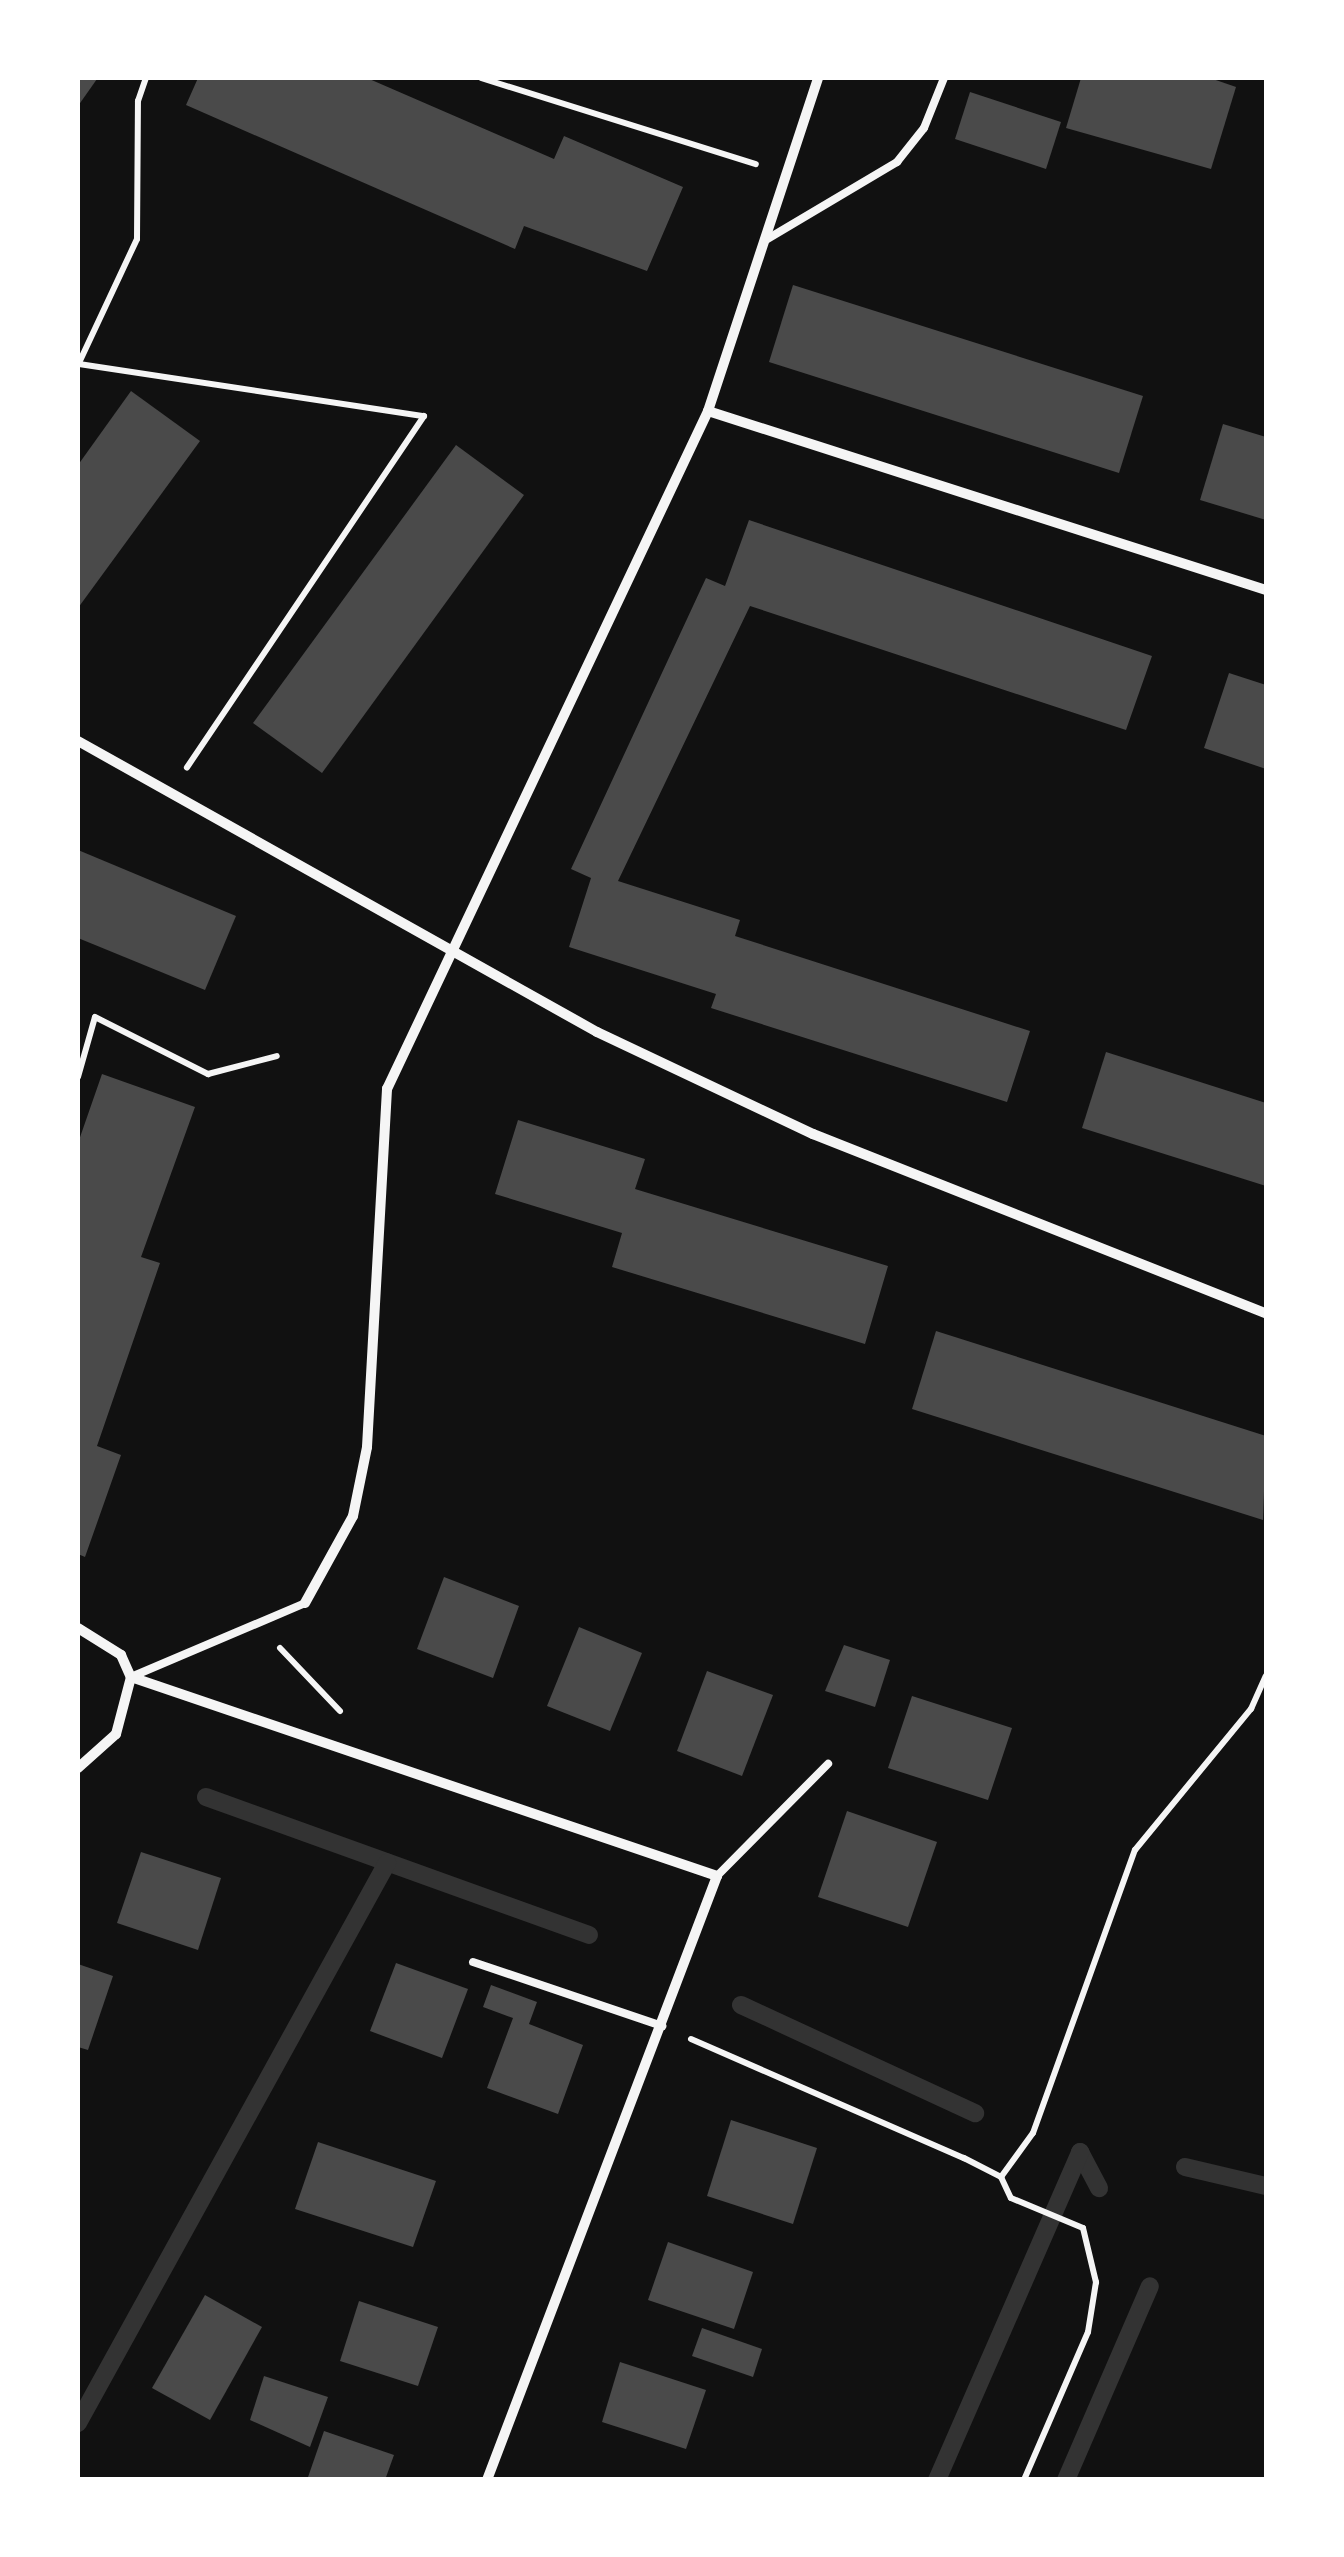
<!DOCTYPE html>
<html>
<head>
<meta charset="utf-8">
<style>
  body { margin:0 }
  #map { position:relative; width:1344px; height:2557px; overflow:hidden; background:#111; font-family:"Source Serif 4",serif }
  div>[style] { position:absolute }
  .stream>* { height:18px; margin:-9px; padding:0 9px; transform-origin:9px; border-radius:9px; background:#333 }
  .building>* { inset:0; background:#4a4a4a }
  .path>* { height:6px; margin:-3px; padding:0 3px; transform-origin:3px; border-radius:3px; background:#f5f5f5 }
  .service>* { height:8px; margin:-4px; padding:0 4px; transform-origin:4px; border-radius:4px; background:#f5f5f5 }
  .minor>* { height:10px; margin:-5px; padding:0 5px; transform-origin:5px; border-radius:5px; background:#f5f5f5 }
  span { translate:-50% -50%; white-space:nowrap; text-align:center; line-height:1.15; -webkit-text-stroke:10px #fff; paint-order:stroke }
  .frame { position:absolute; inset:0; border:80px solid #fff; pointer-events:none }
</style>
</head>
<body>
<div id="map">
  <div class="stream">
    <i style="left:206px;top:1797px;width:407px;rotate:19.8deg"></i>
    <i style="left:741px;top:2005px;width:258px;rotate:24.8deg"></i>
    <i style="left:1080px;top:2152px;width:41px;rotate:62.2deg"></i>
    <i style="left:1185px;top:2167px;width:83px;rotate:13.2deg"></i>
    <i style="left:78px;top:2423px;width:640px;rotate:-61.11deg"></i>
    <i style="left:937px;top:2480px;width:358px;rotate:-66.4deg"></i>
    <i style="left:1066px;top:2480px;width:211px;rotate:-66.6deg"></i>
  </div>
  <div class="building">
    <i style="clip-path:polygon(78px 78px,97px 79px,78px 106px)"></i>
    <i style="clip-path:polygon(198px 78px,367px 78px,554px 159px,564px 136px,683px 187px,647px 271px,524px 226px,515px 249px,186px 105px)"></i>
    <i style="clip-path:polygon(1081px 78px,1210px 78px,1236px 87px,1211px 169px,1066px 128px)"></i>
    <i style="clip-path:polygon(970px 92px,1061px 122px,1046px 169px,955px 139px)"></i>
    <i style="clip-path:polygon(793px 285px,1143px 396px,1119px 473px,769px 362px)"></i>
    <i style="clip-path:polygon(131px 391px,200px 441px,78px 608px,78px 465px)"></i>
    <i style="clip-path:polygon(1223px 424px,1266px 437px,1266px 520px,1200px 500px)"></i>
    <i style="clip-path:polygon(456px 445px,524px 495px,322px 773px,253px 723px)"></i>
    <i style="clip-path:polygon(749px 520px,1152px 656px,1126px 730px,750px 606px,618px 881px,740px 920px,735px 936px,1030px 1031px,1007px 1102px,711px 1008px,716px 994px,569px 947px,591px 878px,571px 869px,706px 578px,725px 586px)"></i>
    <i style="clip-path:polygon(1229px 673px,1266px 685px,1266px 769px,1204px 748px)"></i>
    <i style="clip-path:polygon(78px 850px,236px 916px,205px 990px,78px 938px)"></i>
    <i style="clip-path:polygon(1106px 1052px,1266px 1103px,1266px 1186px,1082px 1128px)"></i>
    <i style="clip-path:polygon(102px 1074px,195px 1107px,141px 1257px,160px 1263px,97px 1446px,121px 1455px,85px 1557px,78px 1554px,78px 1143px)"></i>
    <i style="clip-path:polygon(518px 1120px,645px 1159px,635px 1189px,888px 1266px,865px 1344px,612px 1267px,622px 1233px,495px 1194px)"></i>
    <i style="clip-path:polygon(936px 1331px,1266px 1436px,1263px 1520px,912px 1409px)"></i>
    <i style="clip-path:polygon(444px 1577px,519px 1606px,493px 1678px,417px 1649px)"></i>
    <i style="clip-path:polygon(579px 1627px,642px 1653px,610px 1731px,547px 1706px)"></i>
    <i style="clip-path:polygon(844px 1645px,890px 1660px,875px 1707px,825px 1691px)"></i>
    <i style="clip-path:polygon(707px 1671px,773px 1695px,742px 1776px,677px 1751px)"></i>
    <i style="clip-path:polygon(912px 1696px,1012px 1728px,988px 1800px,888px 1768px)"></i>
    <i style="clip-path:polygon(847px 1811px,937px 1842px,908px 1927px,818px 1897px)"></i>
    <i style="clip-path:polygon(141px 1852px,221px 1878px,198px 1950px,117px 1923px)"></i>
    <i style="clip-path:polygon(396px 1963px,468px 1989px,442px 2058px,370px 2031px)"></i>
    <i style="clip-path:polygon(78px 1964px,113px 1976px,88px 2050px,78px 2047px)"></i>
    <i style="clip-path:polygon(491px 1985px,537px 2002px,529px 2024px,583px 2045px,558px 2114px,487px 2088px,513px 2018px,483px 2007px)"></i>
    <i style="clip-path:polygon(731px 2120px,817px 2148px,793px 2224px,707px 2196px)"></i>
    <i style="clip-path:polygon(318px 2142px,436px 2181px,413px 2247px,295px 2209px)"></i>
    <i style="clip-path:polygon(668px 2242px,753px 2272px,734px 2329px,648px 2300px)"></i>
    <i style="clip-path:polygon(205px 2295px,262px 2327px,210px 2420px,152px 2388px)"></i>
    <i style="clip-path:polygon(359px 2301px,438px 2327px,418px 2386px,340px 2361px)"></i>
    <i style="clip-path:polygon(702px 2328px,762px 2349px,753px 2377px,692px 2356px)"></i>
    <i style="clip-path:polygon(620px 2362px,706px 2390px,686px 2449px,602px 2422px)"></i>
    <i style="clip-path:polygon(264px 2376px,328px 2397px,310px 2447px,250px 2420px)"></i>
    <i style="clip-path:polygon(324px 2431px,394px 2455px,385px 2480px,307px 2480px)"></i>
  </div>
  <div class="path">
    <i style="left:481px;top:78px;width:288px;rotate:17.4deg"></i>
    <i style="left:79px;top:364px;width:349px;rotate:8.6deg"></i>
    <i style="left:424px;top:416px;width:424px;rotate:124deg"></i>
    <i style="left:78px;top:365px;width:139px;rotate:-64.9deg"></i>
    <i style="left:137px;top:239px;width:138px;rotate:-89.6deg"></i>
    <i style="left:138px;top:101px;width:24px;rotate:-71deg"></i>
    <i style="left:78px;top:1077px;width:62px;rotate:-74.2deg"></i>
    <i style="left:95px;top:1017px;width:127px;rotate:26.8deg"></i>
    <i style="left:208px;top:1074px;width:71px;rotate:-14.6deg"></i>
    <i style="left:280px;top:1648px;width:87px;rotate:46.4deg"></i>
    <i style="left:691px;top:2039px;width:298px;rotate:23.6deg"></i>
    <i style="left:964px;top:2158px;width:42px;rotate:27.2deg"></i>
    <i style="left:1001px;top:2177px;width:23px;rotate:65deg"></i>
    <i style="left:1011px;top:2198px;width:78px;rotate:22.6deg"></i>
    <i style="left:1083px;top:2228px;width:56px;rotate:76.5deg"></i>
    <i style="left:1096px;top:2282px;width:51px;rotate:99.1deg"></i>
    <i style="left:1088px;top:2332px;width:161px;rotate:113.4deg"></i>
    <i style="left:1001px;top:2177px;width:54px;rotate:-54deg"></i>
    <i style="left:1033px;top:2133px;width:301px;rotate:-70.2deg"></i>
    <i style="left:1135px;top:1850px;width:183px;rotate:-50.6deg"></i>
    <i style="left:1251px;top:1709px;width:36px;rotate:-66deg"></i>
  </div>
  <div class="service">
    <i style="left:764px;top:241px;width:155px;rotate:-30.7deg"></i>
    <i style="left:897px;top:162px;width:43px;rotate:-51.5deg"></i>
    <i style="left:924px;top:128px;width:54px;rotate:-68.2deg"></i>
    <i style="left:131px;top:1677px;width:189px;rotate:-23deg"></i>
    <i style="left:717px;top:1876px;width:158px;rotate:-45.3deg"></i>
    <i style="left:473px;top:1962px;width:200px;rotate:18.7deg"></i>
  </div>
  <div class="minor">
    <i style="left:708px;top:411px;width:586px;rotate:17.79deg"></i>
    <i style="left:78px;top:741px;width:595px;rotate:29.28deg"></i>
    <i style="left:597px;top:1032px;width:239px;rotate:25.3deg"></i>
    <i style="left:813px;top:1134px;width:487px;rotate:21.6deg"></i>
    <i style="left:305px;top:1603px;width:99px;rotate:-61.1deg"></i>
    <i style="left:353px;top:1516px;width:70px;rotate:-78.5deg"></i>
    <i style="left:367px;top:1447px;width:359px;rotate:-86.8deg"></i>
    <i style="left:387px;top:1089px;width:750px;rotate:-64.66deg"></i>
    <i style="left:708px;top:411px;width:351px;rotate:-71.7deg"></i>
    <i style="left:78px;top:1628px;width:51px;rotate:32.1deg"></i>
    <i style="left:121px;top:1655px;width:24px;rotate:66deg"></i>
    <i style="left:131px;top:1677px;width:59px;rotate:104.7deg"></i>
    <i style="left:116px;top:1734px;width:51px;rotate:138.2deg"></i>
    <i style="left:131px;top:1677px;width:619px;rotate:18.76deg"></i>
    <i style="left:717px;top:1876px;width:646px;rotate:110.85deg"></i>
  </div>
  <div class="frame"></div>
</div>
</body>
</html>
